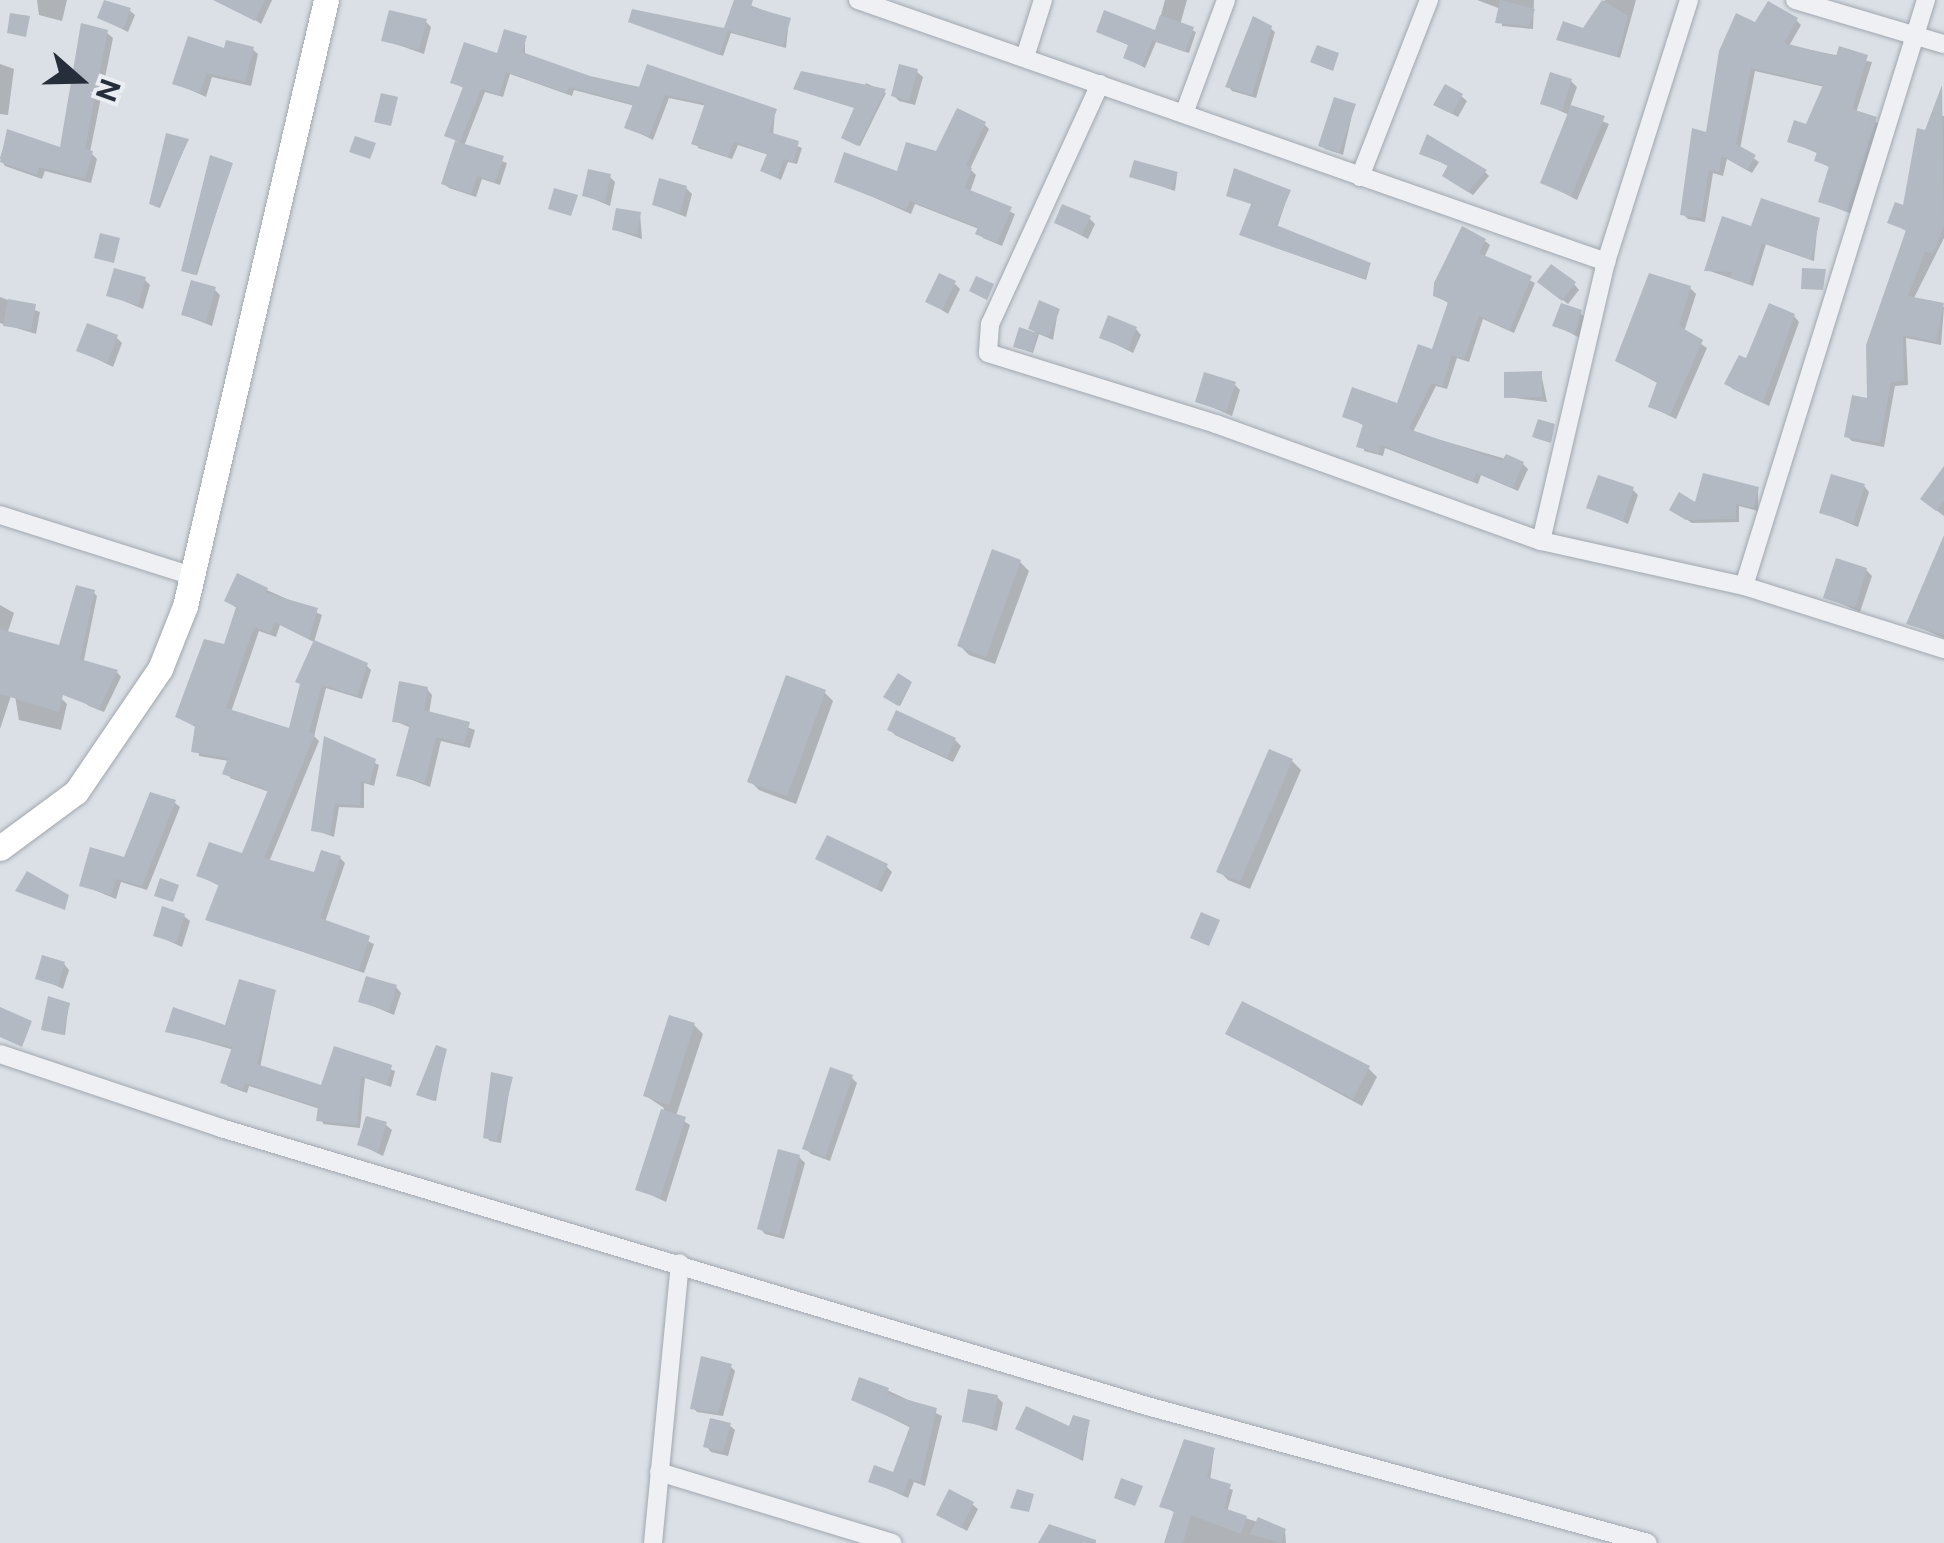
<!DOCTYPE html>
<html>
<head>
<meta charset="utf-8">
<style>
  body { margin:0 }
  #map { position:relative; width:1944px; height:1543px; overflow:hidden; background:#dbe0e6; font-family:"Public Sans",sans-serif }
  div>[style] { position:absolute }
  .shadow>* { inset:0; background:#0003 }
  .building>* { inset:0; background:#b3b9c2 }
  .roads { filter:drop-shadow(0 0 2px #a1a7af) drop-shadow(0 0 2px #a1a7af) }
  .street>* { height:18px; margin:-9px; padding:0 9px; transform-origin:9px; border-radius:9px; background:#eef0f4 }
  .secondary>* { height:25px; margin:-12.5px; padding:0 12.5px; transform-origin:12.5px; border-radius:12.5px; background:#fff }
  span { translate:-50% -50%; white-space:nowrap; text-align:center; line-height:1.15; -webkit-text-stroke:9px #eaeef3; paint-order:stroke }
  .north { position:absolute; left:30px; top:30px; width:100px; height:100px; -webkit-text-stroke:8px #eaeef3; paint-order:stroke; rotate:110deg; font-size:28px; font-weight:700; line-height:40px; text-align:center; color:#262e3b }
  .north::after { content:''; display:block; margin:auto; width:35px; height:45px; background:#262e3b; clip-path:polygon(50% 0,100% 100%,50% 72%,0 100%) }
</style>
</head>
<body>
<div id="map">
  <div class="shadow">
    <i style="clip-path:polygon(37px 0,67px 0,62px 21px,39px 15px)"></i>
    <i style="clip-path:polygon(228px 0,272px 0,261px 24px)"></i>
    <i style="clip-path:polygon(737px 0,789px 20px,786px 48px,731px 33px,723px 56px,631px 21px,726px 31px)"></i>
    <i style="clip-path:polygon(1165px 0,1187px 0,1180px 25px,1196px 32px,1189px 53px,1156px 42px,1145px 68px,1126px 57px,1130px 46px,1099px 31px,1156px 33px)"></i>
    <i style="clip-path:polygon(1477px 0,1534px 0,1533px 29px,1502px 26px,1501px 9px)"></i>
    <i style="clip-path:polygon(1605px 0,1636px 0,1620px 58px,1559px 39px,1584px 31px)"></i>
    <i style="clip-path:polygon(129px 10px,135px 15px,128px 32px,100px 18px)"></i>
    <i style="clip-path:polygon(1796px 20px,1801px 25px,1789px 46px,1872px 62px,1856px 113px,1880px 124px,1852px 214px,1821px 202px,1831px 168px,1817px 161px,1819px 154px,1790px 141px,1807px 127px,1825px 87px,1755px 71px,1740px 149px,1759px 162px,1752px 173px,1727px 159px,1723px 176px,1713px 173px,1705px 222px,1688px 219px,1683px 214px,1708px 135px,1756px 25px)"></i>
    <i style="clip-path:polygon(425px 21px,431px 27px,424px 54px,384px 40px)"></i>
    <i style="clip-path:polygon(1270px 28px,1275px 32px,1256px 98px,1232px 91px,1228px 86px)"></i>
    <i style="clip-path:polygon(107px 33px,113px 38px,90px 152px,97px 159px,91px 183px,45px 171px,42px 179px,5px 166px,0 158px,8px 133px,62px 150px)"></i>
    <i style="clip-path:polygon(525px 38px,525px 56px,589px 78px,775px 111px,773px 136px,802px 148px,797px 164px,788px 162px,781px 180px,763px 171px,769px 155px,738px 145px,732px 159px,698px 148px,707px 106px,669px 98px,653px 140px,627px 127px,635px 106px,574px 90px,572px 96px,510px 74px,503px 97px,485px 92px,464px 146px,507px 163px,500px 185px,482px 179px,476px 197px,449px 188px,444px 184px,458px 142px,447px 135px,465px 89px,453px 82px)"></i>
    <i style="clip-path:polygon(252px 49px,258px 54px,251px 86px,212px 77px,206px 97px,175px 83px,226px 51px)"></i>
    <i style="clip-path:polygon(0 64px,14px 69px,8px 115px,0 114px)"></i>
    <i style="clip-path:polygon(917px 72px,923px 77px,915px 105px,899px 101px,893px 95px)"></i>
    <i style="clip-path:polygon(1571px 81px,1577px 87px,1570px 107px,1609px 124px,1577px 200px,1543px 182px,1569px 115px,1543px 103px)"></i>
    <i style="clip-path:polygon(866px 83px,886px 93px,860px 146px,846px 140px,856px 108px,796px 89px,863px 90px)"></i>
    <i style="clip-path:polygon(1461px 96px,1467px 101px,1458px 117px,1436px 105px)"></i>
    <i style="clip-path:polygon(1354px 106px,1343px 155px,1325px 149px,1321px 145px)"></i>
    <i style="clip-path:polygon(1933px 116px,1944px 116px,1944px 238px,1913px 300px,1944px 307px,1941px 345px,1906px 338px,1908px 385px,1895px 386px,1884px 447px,1852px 441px,1847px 436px,1870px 401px,1908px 232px,1890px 222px,1905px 208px)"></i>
    <i style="clip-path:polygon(984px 124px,989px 129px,970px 169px,976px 175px,970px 192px,1015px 214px,1002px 246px,983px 238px,979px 229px,915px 204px,911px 214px,837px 181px,899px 174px)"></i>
    <i style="clip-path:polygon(187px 141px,160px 208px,154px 206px)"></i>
    <i style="clip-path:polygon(1422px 153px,1485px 172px,1489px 176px,1473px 195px,1449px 180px,1450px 167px)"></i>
    <i style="clip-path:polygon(231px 165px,197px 275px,186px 272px)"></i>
    <i style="clip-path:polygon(1177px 175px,1175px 191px,1131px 176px)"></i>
    <i style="clip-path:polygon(610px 177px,615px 182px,610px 206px,584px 195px)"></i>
    <i style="clip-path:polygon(686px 188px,692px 194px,686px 217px,655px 205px)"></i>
    <i style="clip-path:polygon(1289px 192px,1277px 228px,1370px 265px,1366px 280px,1244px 236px)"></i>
    <i style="clip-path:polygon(640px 214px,642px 239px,615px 230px)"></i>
    <i style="clip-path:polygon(1089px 218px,1095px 224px,1088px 239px,1057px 223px)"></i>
    <i style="clip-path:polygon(1818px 221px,1814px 261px,1766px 244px,1753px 286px,1707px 270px,1753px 229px)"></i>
    <i style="clip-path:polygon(1485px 241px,1490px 245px,1484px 258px,1535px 283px,1514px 333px,1483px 319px,1469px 362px,1457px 358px,1447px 389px,1436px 386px,1413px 432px,1523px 464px,1528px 469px,1518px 491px,1481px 475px,1478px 484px,1385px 448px,1383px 456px,1364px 451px,1365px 426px,1345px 416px,1398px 406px,1434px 352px,1450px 304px,1435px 295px)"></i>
    <i style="clip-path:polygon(144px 279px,150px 285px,143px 309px,109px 295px)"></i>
    <i style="clip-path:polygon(954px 283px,960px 289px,948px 314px,928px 301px)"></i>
    <i style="clip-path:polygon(1574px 284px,1579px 290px,1568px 304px,1546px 287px)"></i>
    <i style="clip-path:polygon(1690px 288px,1696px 294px,1684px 332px,1707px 348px,1676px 419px,1651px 407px,1659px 384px,1618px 361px)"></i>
    <i style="clip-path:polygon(215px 290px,220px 295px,212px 326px,184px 315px)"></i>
    <i style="clip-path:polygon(0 297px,40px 312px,36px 334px,0 323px)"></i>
    <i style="clip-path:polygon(1058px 311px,1053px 340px,1039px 334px,1033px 353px,1018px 348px,1021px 330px,1038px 335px,1031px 328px)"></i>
    <i style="clip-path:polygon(1580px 313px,1586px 318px,1580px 338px,1555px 325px)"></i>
    <i style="clip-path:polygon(1794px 316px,1799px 322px,1769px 406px,1733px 389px,1727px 384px)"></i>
    <i style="clip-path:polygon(1136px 329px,1141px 335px,1133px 353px,1102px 337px)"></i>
    <i style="clip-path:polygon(116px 337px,122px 343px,113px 367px,79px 350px)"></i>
    <i style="clip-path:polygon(1541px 373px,1547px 402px,1507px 397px)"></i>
    <i style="clip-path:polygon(1234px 384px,1240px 390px,1232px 416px,1198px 401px)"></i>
    <i style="clip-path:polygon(1944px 470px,1944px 516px,1928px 504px)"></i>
    <i style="clip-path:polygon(1864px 486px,1869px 492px,1858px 527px,1822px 512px)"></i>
    <i style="clip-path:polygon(1633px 490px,1638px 495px,1628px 524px,1589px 507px)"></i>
    <i style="clip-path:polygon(1758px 490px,1758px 511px,1739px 506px,1739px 522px,1692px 523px,1676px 513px)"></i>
    <i style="clip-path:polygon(1944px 541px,1944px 638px,1911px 624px)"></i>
    <i style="clip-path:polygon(1020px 562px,1029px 571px,995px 664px,969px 655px,960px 646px)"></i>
    <i style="clip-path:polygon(1866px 570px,1872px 576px,1860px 612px,1826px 597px)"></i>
    <i style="clip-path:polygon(267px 590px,322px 615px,314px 642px,280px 625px,276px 637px,259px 631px,231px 712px,290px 731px,302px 686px,366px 665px,371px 670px,362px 699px,326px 688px,314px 736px,319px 741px,269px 862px,316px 875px,340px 858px,345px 863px,325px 922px,374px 944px,364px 973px,208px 919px,220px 886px,199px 876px,243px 856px,269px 792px,230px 778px,229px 761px,199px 756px,197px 728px,178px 717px,226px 647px,238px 609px,227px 601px)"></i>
    <i style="clip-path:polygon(93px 592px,97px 596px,82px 670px,62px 664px)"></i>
    <i style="clip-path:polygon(0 605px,14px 613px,4px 644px,0 643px)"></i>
    <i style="clip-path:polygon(117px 672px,121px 677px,104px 712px,89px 706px,84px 702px)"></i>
    <i style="clip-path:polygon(13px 684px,61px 698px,67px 704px,61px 730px,19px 720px)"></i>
    <i style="clip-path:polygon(911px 684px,900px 706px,888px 698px)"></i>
    <i style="clip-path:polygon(0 689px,11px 696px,0 729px)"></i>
    <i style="clip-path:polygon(427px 689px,432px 695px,429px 714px,475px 730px,470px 748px,441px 741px,430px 787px,399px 775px,411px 728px,395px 721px)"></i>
    <i style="clip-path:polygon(824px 692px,833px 701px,796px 804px,759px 790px,750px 781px)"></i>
    <i style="clip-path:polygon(897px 713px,955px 740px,961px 746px,953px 762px,895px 735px,890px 729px)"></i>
    <i style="clip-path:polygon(326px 740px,379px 765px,374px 786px,364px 783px,364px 808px,339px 807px,334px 837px,314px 830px)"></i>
    <i style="clip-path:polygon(1292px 761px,1301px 770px,1250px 889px,1228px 880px,1219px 871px)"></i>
    <i style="clip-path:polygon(175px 803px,180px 807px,147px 890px,121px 882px,116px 899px,82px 885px,126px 860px)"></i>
    <i style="clip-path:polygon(818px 859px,886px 866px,892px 872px,882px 892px)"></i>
    <i style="clip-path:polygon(184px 916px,190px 921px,182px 947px,156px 935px)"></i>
    <i style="clip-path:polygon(64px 964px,69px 970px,63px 989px,38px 977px)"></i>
    <i style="clip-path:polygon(396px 987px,401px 993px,394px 1015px,361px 1001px)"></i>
    <i style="clip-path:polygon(275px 992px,260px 1068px,323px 1089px,336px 1049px,395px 1071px,391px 1087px,365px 1078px,360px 1128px,323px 1124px,320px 1109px,249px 1086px,247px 1093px,227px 1086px,234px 1050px,168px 1031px,227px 1028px)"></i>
    <i style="clip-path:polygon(68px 1010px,65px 1035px,43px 1029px)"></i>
    <i style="clip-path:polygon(694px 1025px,703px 1034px,676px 1116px,690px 1125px,666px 1202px,638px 1189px,664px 1108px,646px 1096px)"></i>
    <i style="clip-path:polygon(1228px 1033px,1368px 1068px,1377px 1077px,1362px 1106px)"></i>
    <i style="clip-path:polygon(445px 1051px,436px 1101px,421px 1096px)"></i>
    <i style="clip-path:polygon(851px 1077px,857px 1083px,830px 1161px,811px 1154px,805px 1148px)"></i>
    <i style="clip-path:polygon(511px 1079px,501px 1143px,490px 1141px,486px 1137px)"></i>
    <i style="clip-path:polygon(386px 1125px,392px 1130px,383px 1156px,359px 1144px)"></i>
    <i style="clip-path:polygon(799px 1157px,805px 1163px,784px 1239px,765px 1234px,760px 1228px)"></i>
    <i style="clip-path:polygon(730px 1366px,735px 1371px,723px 1416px,697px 1412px,693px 1408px)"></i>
    <i style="clip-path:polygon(887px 1390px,942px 1416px,925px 1486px,914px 1482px,908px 1498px,871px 1481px,894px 1475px,911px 1428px,854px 1399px)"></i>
    <i style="clip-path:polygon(997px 1397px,1003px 1403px,997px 1431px,965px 1421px)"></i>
    <i style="clip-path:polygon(1089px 1422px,1083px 1461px,1018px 1429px,1070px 1429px)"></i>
    <i style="clip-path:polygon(729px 1425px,735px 1430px,728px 1456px,711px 1452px,706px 1446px)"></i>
    <i style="clip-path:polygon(1214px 1450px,1210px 1481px,1233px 1490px,1227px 1512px,1285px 1531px,1286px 1543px,1167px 1543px,1176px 1513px,1162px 1506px)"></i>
    <i style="clip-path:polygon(972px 1504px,978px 1509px,967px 1531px,939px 1515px)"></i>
  </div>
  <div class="building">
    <i style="clip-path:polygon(104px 0,131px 8px,123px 29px,97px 18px)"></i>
    <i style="clip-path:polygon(213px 0,265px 0,255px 21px)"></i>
    <i style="clip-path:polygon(734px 0,753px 0,751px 7px,791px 18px,783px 46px,728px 31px,719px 55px,628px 22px,632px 9px,724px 28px)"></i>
    <i style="clip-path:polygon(1500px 0,1535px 9px,1529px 26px,1495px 23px)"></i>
    <i style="clip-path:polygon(1602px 0,1628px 16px,1617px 57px,1556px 40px,1563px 21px,1583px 28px)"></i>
    <i style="clip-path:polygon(1768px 1px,1798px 18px,1784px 43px,1836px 56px,1839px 46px,1868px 55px,1852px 109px,1877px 117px,1847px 211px,1818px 202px,1829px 166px,1814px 161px,1817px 152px,1787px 142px,1794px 120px,1806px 124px,1823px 85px,1751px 68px,1736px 144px,1756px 155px,1747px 170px,1722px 156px,1719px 172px,1709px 170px,1701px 218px,1680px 215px,1692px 128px,1706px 132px,1719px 51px,1736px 13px,1755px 22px)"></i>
    <i style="clip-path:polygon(389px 10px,427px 19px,419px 50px,381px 41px)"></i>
    <i style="clip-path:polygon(1104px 10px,1155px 30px,1160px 15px,1194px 27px,1185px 52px,1152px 40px,1142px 66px,1123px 58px,1128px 45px,1096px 32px)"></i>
    <i style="clip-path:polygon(10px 13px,30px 16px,26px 37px,7px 33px)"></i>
    <i style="clip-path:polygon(1253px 16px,1272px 26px,1252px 95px,1225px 87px)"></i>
    <i style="clip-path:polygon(81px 23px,108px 30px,85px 149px,93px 151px,85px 179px,39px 167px,37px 175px,0 162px,7px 129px,60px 147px)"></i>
    <i style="clip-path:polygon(504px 29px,527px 36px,522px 52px,590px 76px,639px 87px,647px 64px,777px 109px,769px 132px,799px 141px,793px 162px,784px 159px,777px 178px,760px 171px,767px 154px,734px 142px,728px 157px,691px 144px,705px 103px,665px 95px,649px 137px,624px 128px,633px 104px,569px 87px,567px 93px,506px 72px,499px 95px,481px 89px,460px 142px,444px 136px,463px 87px,450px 83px,464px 42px,497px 53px)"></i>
    <i style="clip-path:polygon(188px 36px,224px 48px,226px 40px,254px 47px,245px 82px,207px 73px,200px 93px,172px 84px)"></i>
    <i style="clip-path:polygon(1317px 45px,1339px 53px,1333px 71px,1310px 62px)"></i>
    <i style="clip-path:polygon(899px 64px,918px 69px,909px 101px,891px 96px)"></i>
    <i style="clip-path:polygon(801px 71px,886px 89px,858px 146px,841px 138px,854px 108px,793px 89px)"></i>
    <i style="clip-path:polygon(1550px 72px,1572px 79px,1562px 111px,1540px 104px)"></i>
    <i style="clip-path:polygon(1445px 84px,1463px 94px,1452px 114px,1433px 105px)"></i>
    <i style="clip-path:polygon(1942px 85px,1944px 225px,1933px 254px,1925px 251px,1908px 296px,1944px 303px,1936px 342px,1903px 335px,1904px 381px,1891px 382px,1880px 443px,1844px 437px,1852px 395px,1867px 398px,1866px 345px,1906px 230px,1887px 223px,1895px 202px,1903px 205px,1917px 128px,1925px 130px)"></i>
    <i style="clip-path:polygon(381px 93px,398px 97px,391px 126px,374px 122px)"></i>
    <i style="clip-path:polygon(1334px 97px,1356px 104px,1339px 153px,1318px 146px)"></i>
    <i style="clip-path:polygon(1571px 105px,1605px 116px,1571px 196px,1540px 183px)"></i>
    <i style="clip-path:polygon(957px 108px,986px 122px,966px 165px,972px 168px,965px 188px,1012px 207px,997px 243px,975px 234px,978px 227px,910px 201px,906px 210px,834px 182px,844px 152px,897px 171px,906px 142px,936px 151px)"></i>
    <i style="clip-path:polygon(166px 133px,189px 139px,158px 207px,149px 204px)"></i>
    <i style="clip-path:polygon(1427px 134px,1487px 170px,1468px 192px,1442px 176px,1448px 165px,1419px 154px)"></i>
    <i style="clip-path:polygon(355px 136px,376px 143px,370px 159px,349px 152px)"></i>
    <i style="clip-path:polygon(455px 141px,504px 156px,495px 182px,477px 176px,471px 194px,441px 184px)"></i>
    <i style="clip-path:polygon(210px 155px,233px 163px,195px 275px,181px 271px)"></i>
    <i style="clip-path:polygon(1134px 160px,1178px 172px,1171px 189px,1129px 177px)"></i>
    <i style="clip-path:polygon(1234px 168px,1291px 190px,1276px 225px,1371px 263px,1364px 279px,1239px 235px,1251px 204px,1226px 196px)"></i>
    <i style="clip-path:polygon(588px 169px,611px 174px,605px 202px,582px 196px)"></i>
    <i style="clip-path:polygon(659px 178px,687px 186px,680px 213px,652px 205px)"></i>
    <i style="clip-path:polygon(554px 188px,578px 195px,571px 216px,548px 209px)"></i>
    <i style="clip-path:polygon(1761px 198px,1820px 218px,1811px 260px,1762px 243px,1749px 284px,1730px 278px,1732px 272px,1704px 271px,1722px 216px,1751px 226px)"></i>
    <i style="clip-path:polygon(1062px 204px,1091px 216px,1082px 235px,1054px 223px)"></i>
    <i style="clip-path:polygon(616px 208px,641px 212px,637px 234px,612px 230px)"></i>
    <i style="clip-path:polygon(1462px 226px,1486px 239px,1479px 253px,1532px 276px,1510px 330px,1479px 316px,1464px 359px,1452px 355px,1442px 386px,1431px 383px,1409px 429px,1502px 461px,1506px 454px,1524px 462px,1513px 488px,1476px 473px,1473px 481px,1381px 445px,1379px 453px,1356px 447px,1363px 424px,1342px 417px,1352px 387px,1397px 403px,1418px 344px,1432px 349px,1448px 302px,1433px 296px,1434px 283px)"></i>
    <i style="clip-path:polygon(100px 233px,120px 238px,114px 263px,94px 258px)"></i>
    <i style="clip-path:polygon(1551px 264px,1576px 282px,1562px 301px,1537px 282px)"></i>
    <i style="clip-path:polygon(114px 268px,146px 277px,138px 305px,106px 296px)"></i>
    <i style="clip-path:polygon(1802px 268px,1826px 269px,1823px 290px,1801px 289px)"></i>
    <i style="clip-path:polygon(939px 273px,956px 281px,942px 310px,925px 302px)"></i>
    <i style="clip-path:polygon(1649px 273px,1691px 286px,1679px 326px,1703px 340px,1670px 415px,1648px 407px,1657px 382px,1615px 361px)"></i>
    <i style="clip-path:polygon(976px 276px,994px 284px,987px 300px,969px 291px)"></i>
    <i style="clip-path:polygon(191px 280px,216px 287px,206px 322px,181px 315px)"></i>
    <i style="clip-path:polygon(8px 299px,36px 304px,31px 330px,3px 326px)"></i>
    <i style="clip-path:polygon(1039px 300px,1060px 309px,1049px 337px,1028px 329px)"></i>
    <i style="clip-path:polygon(1561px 303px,1582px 310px,1575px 334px,1552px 326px)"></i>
    <i style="clip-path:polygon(1769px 303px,1795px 314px,1763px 403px,1724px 384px,1739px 355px,1746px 358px)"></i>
    <i style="clip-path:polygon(1108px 315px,1137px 327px,1128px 349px,1099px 338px)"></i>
    <i style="clip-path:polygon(87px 323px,118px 335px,107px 363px,76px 351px)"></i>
    <i style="clip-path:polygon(1019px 327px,1037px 333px,1032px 352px,1013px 347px)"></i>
    <i style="clip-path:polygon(1542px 371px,1542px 397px,1504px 398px,1504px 372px)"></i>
    <i style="clip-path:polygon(1204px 372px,1236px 382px,1226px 412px,1195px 402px)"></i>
    <i style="clip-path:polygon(1538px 419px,1555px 424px,1551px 443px,1532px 437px)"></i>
    <i style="clip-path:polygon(1944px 466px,1944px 500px,1936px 511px,1920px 499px)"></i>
    <i style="clip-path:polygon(1703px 473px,1759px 487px,1754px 508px,1736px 504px,1736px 519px,1686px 520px,1669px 510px,1679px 492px,1695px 502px)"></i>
    <i style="clip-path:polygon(1831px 474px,1865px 484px,1853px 523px,1819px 513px)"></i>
    <i style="clip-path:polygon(1598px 475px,1634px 487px,1623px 521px,1586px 508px)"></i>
    <i style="clip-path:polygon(1944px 535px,1944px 636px,1906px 624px)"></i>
    <i style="clip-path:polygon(992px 549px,1021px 560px,986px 657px,957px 646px)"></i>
    <i style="clip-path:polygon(1836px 558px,1867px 568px,1855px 608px,1823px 598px)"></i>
    <i style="clip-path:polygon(237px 573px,268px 588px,266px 593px,318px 608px,309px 639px,275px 622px,270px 633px,254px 627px,226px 708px,289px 728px,300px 684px,295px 682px,314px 640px,368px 663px,357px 696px,322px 685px,309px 732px,315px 734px,264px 858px,314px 872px,321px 850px,341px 856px,320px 918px,370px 936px,359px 970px,205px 920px,219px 884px,196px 876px,209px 842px,242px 853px,268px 790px,222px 774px,228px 758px,191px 752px,195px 726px,175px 717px,204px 639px,224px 644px,236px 607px,224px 601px)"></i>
    <i style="clip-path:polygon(76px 585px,95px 590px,80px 659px,118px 670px,99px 709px,63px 695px,59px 712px,0 694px,0 629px,59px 645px)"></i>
    <i style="clip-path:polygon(898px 673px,912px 682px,898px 706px,883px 697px)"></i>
    <i style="clip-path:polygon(786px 675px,826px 690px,787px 796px,747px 782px)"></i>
    <i style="clip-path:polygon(399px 681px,428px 687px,424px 710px,470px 722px,464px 744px,436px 737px,425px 783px,396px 776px,410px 724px,392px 722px)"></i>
    <i style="clip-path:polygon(896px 710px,956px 738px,947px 758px,887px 730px)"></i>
    <i style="clip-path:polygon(324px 736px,376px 759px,370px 783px,361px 781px,360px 805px,335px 804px,330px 834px,311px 831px)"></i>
    <i style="clip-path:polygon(1269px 749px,1293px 759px,1240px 882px,1216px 872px)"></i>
    <i style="clip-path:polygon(150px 792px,176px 800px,142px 886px,116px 879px,111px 895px,79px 886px,90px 847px,124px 857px)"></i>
    <i style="clip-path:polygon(827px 835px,888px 864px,876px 889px,815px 859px)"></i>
    <i style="clip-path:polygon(27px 871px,69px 895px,65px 910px,15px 891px)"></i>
    <i style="clip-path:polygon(160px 878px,179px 885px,173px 902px,154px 896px)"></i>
    <i style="clip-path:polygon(162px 906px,185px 914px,176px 943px,153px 936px)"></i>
    <i style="clip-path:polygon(1201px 912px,1220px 920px,1209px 946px,1190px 938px)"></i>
    <i style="clip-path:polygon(42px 955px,65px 962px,58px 986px,35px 979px)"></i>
    <i style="clip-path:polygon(366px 976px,397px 985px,389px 1011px,358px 1002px)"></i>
    <i style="clip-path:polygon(239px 979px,276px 990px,257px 1064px,321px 1085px,334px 1046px,392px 1065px,387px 1085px,361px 1076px,357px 1125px,316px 1121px,318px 1107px,245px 1083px,243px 1090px,220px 1083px,232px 1047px,165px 1032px,173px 1007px,225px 1025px)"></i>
    <i style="clip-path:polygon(48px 996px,70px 1003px,63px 1035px,41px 1030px)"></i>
    <i style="clip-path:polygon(1242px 1001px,1370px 1066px,1353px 1099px,1225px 1034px)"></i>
    <i style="clip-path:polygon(0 1007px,32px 1021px,22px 1047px,0 1037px)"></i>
    <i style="clip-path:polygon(669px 1015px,695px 1023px,669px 1105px,643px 1096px)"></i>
    <i style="clip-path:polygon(436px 1045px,447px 1049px,434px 1101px,416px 1095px)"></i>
    <i style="clip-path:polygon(830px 1067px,853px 1075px,825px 1157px,802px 1149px)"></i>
    <i style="clip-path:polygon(491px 1072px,513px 1077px,497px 1141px,483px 1138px)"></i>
    <i style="clip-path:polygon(661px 1109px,686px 1117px,660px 1198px,635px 1190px)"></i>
    <i style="clip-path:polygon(366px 1116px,387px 1122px,378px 1152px,357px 1145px)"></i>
    <i style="clip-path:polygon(778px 1149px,800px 1155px,779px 1235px,757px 1229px)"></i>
    <i style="clip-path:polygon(701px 1356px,732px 1364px,718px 1413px,690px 1409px)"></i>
    <i style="clip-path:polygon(859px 1377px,889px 1388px,887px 1394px,937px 1408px,920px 1482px,909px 1478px,903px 1494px,868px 1482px,874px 1465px,893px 1472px,910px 1426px,851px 1400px)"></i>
    <i style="clip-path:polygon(968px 1389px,998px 1395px,992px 1427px,962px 1422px)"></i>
    <i style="clip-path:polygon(1026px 1406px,1069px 1426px,1073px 1415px,1090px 1420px,1080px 1459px,1015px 1429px)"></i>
    <i style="clip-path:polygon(710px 1418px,731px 1423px,723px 1452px,703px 1447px)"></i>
    <i style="clip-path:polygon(1184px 1439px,1215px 1448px,1207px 1477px,1231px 1484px,1224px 1508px,1247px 1516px,1241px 1534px,1191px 1515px,1183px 1543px,1164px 1543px,1174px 1511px,1159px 1507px)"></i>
    <i style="clip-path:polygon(1121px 1478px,1143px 1486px,1135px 1506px,1114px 1498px)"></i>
    <i style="clip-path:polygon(949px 1489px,974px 1502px,961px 1528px,936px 1515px)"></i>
    <i style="clip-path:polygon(1017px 1489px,1034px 1494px,1029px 1512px,1010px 1508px)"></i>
    <i style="clip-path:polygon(1258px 1517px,1286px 1529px,1281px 1543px,1250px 1534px)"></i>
    <i style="clip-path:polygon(1049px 1524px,1096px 1540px,1096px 1543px,1038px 1543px)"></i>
  </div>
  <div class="roads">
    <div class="street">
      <i style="left:858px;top:0;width:793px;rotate:19.3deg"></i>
      <i style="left:1795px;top:0;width:155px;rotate:16.5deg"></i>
      <i style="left:1025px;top:57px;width:60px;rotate:-72.5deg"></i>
      <i style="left:1100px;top:84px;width:264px;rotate:114.6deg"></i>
      <i style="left:990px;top:324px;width:29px;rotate:94deg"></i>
      <i style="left:988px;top:353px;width:239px;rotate:17.3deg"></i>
      <i style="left:1216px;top:424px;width:345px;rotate:19.8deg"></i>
      <i style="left:1541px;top:541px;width:286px;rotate:-76.9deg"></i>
      <i style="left:1606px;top:262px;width:275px;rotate:-72.4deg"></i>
      <i style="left:1185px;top:111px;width:118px;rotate:-69.7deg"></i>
      <i style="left:1360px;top:177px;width:190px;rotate:-68.7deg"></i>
      <i style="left:0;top:515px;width:205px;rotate:17.6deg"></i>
      <i style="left:1541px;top:541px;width:208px;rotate:12.5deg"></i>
      <i style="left:1744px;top:586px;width:210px;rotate:17.5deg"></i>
      <i style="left:1744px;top:586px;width:614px;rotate:-72.75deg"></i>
      <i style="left:0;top:1054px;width:233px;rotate:18.5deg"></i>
      <i style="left:221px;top:1128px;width:967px;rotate:16.71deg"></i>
      <i style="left:1147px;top:1406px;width:519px;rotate:15.29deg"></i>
      <i style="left:659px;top:1472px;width:244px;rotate:16.9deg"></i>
      <i style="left:653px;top:1543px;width:281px;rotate:-84.5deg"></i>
    </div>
    <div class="secondary">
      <i style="left:0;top:848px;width:94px;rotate:-36.4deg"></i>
      <i style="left:76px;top:792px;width:149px;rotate:-55.7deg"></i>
      <i style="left:160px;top:669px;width:68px;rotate:-68.4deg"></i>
      <i style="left:185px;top:606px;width:622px;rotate:-76.9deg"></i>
    </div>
  </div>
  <div class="north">N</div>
</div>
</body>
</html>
